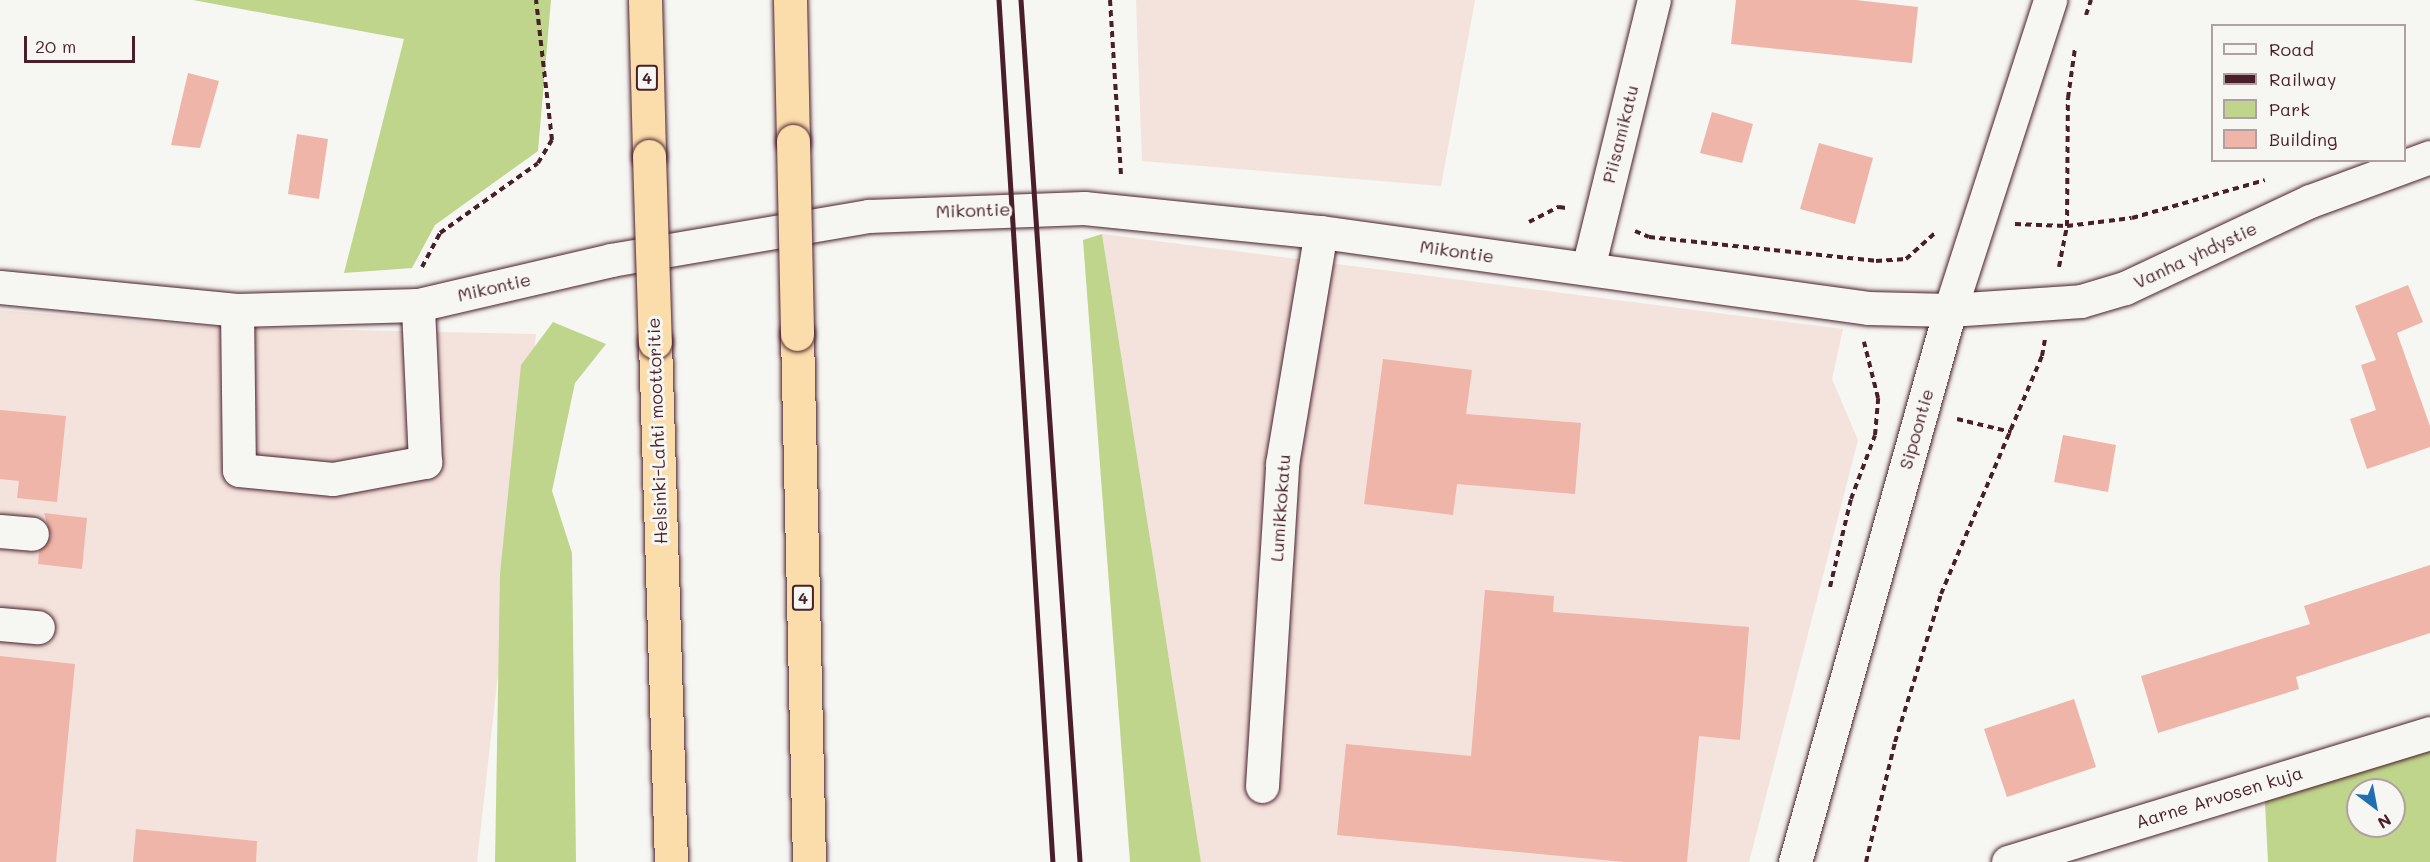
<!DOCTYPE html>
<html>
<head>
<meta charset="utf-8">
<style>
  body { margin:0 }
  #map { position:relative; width:2430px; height:862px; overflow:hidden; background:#f6f6f2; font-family:Mali,sans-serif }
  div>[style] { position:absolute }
  .built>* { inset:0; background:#f4e2dc }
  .green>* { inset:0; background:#bfd58b }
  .building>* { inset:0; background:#efb5a9 }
  .path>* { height:4px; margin-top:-2px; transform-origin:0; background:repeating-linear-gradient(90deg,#4a1f2b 0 6px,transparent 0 10.5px) }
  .roads { filter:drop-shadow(0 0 2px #4a1f2b) drop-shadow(0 0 2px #4a1f2b) }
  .minor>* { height:33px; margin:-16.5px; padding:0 16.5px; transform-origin:16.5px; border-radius:16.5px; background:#f6f6f2 }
  .highway>* { height:33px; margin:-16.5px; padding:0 16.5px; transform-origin:16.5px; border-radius:16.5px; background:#fbddab }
  .rail>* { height:4.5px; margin:-2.25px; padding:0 2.25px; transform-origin:2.25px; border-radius:2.25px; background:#4a1f2b }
  .bridges { filter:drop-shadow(0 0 2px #4a1f2b) drop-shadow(0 0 2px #4a1f2b) }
  .highway-bridge>* { height:33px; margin:-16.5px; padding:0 16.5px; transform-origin:16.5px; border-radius:16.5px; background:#fbddab }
  span { translate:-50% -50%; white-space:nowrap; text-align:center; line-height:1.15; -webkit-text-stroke:6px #f6f6f2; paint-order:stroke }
  .shield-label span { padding:2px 4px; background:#f6f6f2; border:2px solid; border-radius:4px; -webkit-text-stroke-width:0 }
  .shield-label { font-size:16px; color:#4a1f2b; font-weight:700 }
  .street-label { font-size:18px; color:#4a1f2b }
  .legend { position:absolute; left:2211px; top:24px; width:195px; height:138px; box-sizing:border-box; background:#f6f6f2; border:2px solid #b1a0a2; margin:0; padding:8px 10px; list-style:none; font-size:18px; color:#4a1f2b }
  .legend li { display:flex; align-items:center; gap:12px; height:30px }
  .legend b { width:30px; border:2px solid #b1a0a2 }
  .north { position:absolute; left:2346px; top:778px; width:60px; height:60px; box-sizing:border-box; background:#f6f6f2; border:2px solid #b1a0a2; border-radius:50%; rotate:148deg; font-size:16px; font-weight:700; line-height:24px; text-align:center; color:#4a1f2b }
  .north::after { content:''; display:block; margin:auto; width:21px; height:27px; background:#1f6fb2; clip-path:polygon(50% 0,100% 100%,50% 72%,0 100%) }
  .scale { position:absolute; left:24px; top:36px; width:111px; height:27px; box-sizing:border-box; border:3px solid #4a1f2b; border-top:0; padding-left:8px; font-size:18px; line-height:21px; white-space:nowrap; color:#4a1f2b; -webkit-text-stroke:4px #f6f6f2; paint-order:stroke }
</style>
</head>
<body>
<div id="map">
  <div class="built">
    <i style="clip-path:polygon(1136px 0,1475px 0,1441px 186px,1142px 161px)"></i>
    <i style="clip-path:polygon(1102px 234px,1843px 329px,1832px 379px,1858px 440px,1749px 862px,1201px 862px)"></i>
    <i style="clip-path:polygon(0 310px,202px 327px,536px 334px,477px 862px,0 862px)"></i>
  </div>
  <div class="green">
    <i style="clip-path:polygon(193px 0,551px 0,538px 151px,435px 225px,412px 268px,344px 273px,404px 39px)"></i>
    <i style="clip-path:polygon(1102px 234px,1201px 862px,1130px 862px,1083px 240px)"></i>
    <i style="clip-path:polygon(553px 322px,606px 344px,575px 383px,552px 491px,572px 553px,576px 862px,495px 862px,500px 574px,521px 365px)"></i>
    <i style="clip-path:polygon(evenodd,2430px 733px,2430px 862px,2268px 862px,2264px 783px,2430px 733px,2358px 790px,2394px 790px,2394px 826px,2358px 826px,2358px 790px)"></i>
  </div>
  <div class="building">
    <i style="clip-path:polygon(1736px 0,1856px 0,1918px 7px,1912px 63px,1731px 44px)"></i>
    <i style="clip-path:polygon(188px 73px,219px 81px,200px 148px,171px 145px)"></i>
    <i style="clip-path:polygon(1712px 112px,1753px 124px,1742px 163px,1700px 153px)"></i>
    <i style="clip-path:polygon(297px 134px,328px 139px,319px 199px,288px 194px)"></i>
    <i style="clip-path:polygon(1819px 143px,1873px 158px,1855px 224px,1800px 209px)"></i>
    <i style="clip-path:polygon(2408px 285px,2423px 322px,2397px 333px,2430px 426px,2430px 447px,2367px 469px,2350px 419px,2376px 410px,2361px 365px,2376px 360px,2355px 306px)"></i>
    <i style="clip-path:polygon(1383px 359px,1472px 370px,1466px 414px,1581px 423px,1575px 494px,1457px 484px,1453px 515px,1364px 504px)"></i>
    <i style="clip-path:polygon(0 410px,66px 416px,57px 502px,17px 498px,19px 481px,0 479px)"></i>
    <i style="clip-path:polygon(2063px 435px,2116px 445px,2108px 492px,2054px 482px)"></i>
    <i style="clip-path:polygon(44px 513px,87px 518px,82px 569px,38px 564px,39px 551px,51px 536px)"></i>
    <i style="clip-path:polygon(2430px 565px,2430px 633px,2296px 677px,2299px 689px,2158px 733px,2141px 676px,2310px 624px,2304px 606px)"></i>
    <i style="clip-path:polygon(1485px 590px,1554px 596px,1553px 612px,1749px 627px,1740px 740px,1699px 736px,1687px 862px,1624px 862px,1337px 835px,1346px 744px,1471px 756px)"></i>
    <i style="clip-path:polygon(0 656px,75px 664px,56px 862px,0 862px)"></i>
    <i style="clip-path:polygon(2074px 699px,2096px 767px,2007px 797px,1984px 729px)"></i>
    <i style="clip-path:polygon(136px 829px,257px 841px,256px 862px,133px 862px)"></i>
  </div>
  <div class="path">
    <i style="left:1110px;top:0;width:176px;rotate:86.4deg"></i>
    <i style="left:2086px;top:15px;width:16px;rotate:-72deg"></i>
    <i style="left:1529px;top:222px;width:34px;rotate:-27deg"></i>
    <i style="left:1559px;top:207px;width:7px;rotate:8deg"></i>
    <i style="left:2015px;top:224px;width:52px;rotate:2.2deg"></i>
    <i style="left:2067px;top:226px;width:65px;rotate:-7deg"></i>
    <i style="left:2132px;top:218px;width:138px;rotate:-15.9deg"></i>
    <i style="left:1635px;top:231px;width:15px;rotate:23deg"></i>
    <i style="left:1649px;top:237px;width:228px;rotate:6deg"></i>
    <i style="left:1876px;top:261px;width:30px;rotate:-4deg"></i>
    <i style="left:1906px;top:259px;width:39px;rotate:-42deg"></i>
    <i style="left:422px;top:267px;width:38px;rotate:-62deg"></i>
    <i style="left:440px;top:233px;width:120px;rotate:-35.5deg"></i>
    <i style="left:538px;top:163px;width:27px;rotate:-59deg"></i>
    <i style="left:552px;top:140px;width:141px;rotate:-96.5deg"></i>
    <i style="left:2059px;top:267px;width:42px;rotate:-79deg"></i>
    <i style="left:2067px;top:226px;width:128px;rotate:-89.6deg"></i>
    <i style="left:2068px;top:98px;width:50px;rotate:-82deg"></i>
    <i style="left:1957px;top:419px;width:56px;rotate:13.5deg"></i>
    <i style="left:1830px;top:587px;width:90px;rotate:-76.6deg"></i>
    <i style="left:1851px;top:499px;width:68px;rotate:-69.4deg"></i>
    <i style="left:1875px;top:435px;width:37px;rotate:-85deg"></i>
    <i style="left:1878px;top:398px;width:58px;rotate:-104deg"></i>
    <i style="left:1866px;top:862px;width:123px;rotate:-76.4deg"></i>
    <i style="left:1895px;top:742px;width:155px;rotate:-72.7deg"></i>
    <i style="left:1941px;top:594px;width:259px;rotate:-67deg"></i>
    <i style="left:2042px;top:356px;width:17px;rotate:-80deg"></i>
  </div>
  <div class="roads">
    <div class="minor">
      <i style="left:1588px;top:268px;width:276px;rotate:-76.2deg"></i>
      <i style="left:0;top:287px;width:238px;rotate:5.5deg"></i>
      <i style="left:237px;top:310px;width:181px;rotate:-1.6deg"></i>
      <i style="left:418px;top:305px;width:198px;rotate:-13.1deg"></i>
      <i style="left:611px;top:260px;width:261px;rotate:-9.7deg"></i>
      <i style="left:868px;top:216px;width:216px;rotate:-2.1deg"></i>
      <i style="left:1084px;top:208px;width:238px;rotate:5.8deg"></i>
      <i style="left:1321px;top:232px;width:552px;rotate:7.91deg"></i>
      <i style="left:1868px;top:308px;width:82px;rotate:1.4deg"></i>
      <i style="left:1950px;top:310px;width:131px;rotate:-3.9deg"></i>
      <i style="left:2081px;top:301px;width:46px;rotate:-16.5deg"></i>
      <i style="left:2125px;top:288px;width:204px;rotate:-25.2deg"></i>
      <i style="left:2310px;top:201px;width:128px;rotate:-20.1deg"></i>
      <i style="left:237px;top:310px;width:160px;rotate:89.3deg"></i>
      <i style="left:239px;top:470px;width:94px;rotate:5.5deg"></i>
      <i style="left:333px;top:479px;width:94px;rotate:-10.5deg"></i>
      <i style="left:425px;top:462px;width:157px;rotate:-92.6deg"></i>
      <i style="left:0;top:531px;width:32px;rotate:5deg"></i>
      <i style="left:0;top:624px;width:38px;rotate:5deg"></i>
      <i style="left:1262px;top:786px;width:323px;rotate:-86.4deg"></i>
      <i style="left:1282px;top:464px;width:235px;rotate:-80.5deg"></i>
      <i style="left:1795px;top:862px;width:573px;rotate:-74.32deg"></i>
      <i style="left:1950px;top:310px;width:326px;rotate:-72.1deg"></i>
      <i style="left:2008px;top:862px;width:441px;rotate:-17deg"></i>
    </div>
    <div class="highway">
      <i style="left:645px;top:0;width:156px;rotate:88.5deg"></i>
      <i style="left:790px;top:0;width:141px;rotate:88.8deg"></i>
      <i style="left:797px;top:334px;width:528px;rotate:88.7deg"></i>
      <i style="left:655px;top:342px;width:520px;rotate:88.24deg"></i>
    </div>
  </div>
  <div class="rail">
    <i style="left:999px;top:0;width:864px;rotate:86.42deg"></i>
    <i style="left:1021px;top:0;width:864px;rotate:86.08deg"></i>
  </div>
  <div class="bridges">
    <div class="highway-bridge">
      <i style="left:793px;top:141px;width:193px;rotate:88.8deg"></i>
      <i style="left:649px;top:156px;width:186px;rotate:88.2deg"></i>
    </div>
  </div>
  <div class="shield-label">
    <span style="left:647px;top:78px">4</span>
    <span style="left:803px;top:598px">4</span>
  </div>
  <div class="street-label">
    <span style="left:1620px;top:134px;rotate:-76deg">Piisamikatu</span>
    <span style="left:973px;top:210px;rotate:-2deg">Mikontie</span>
    <span style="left:1457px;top:251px;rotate:8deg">Mikontie</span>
    <span style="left:2195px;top:255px;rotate:-25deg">Vanha yhdystie</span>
    <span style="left:494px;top:287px;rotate:-13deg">Mikontie</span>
    <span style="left:1916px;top:429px;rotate:-74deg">Sipoontie</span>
    <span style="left:657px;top:431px;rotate:-92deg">Helsinki-Lahti moottoritie</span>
    <span style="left:1280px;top:508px;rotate:-86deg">Lumikkokatu</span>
    <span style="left:2219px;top:797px;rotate:-17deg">Aarne Arvosen kuja</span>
  </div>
  <ul class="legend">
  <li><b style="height:8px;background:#f6f6f2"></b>Road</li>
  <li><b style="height:8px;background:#4a1f2b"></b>Railway</li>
  <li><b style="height:16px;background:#bfd58b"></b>Park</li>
  <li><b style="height:16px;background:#efb5a9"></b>Building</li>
  </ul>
  <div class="north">N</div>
  <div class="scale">20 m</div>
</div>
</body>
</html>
